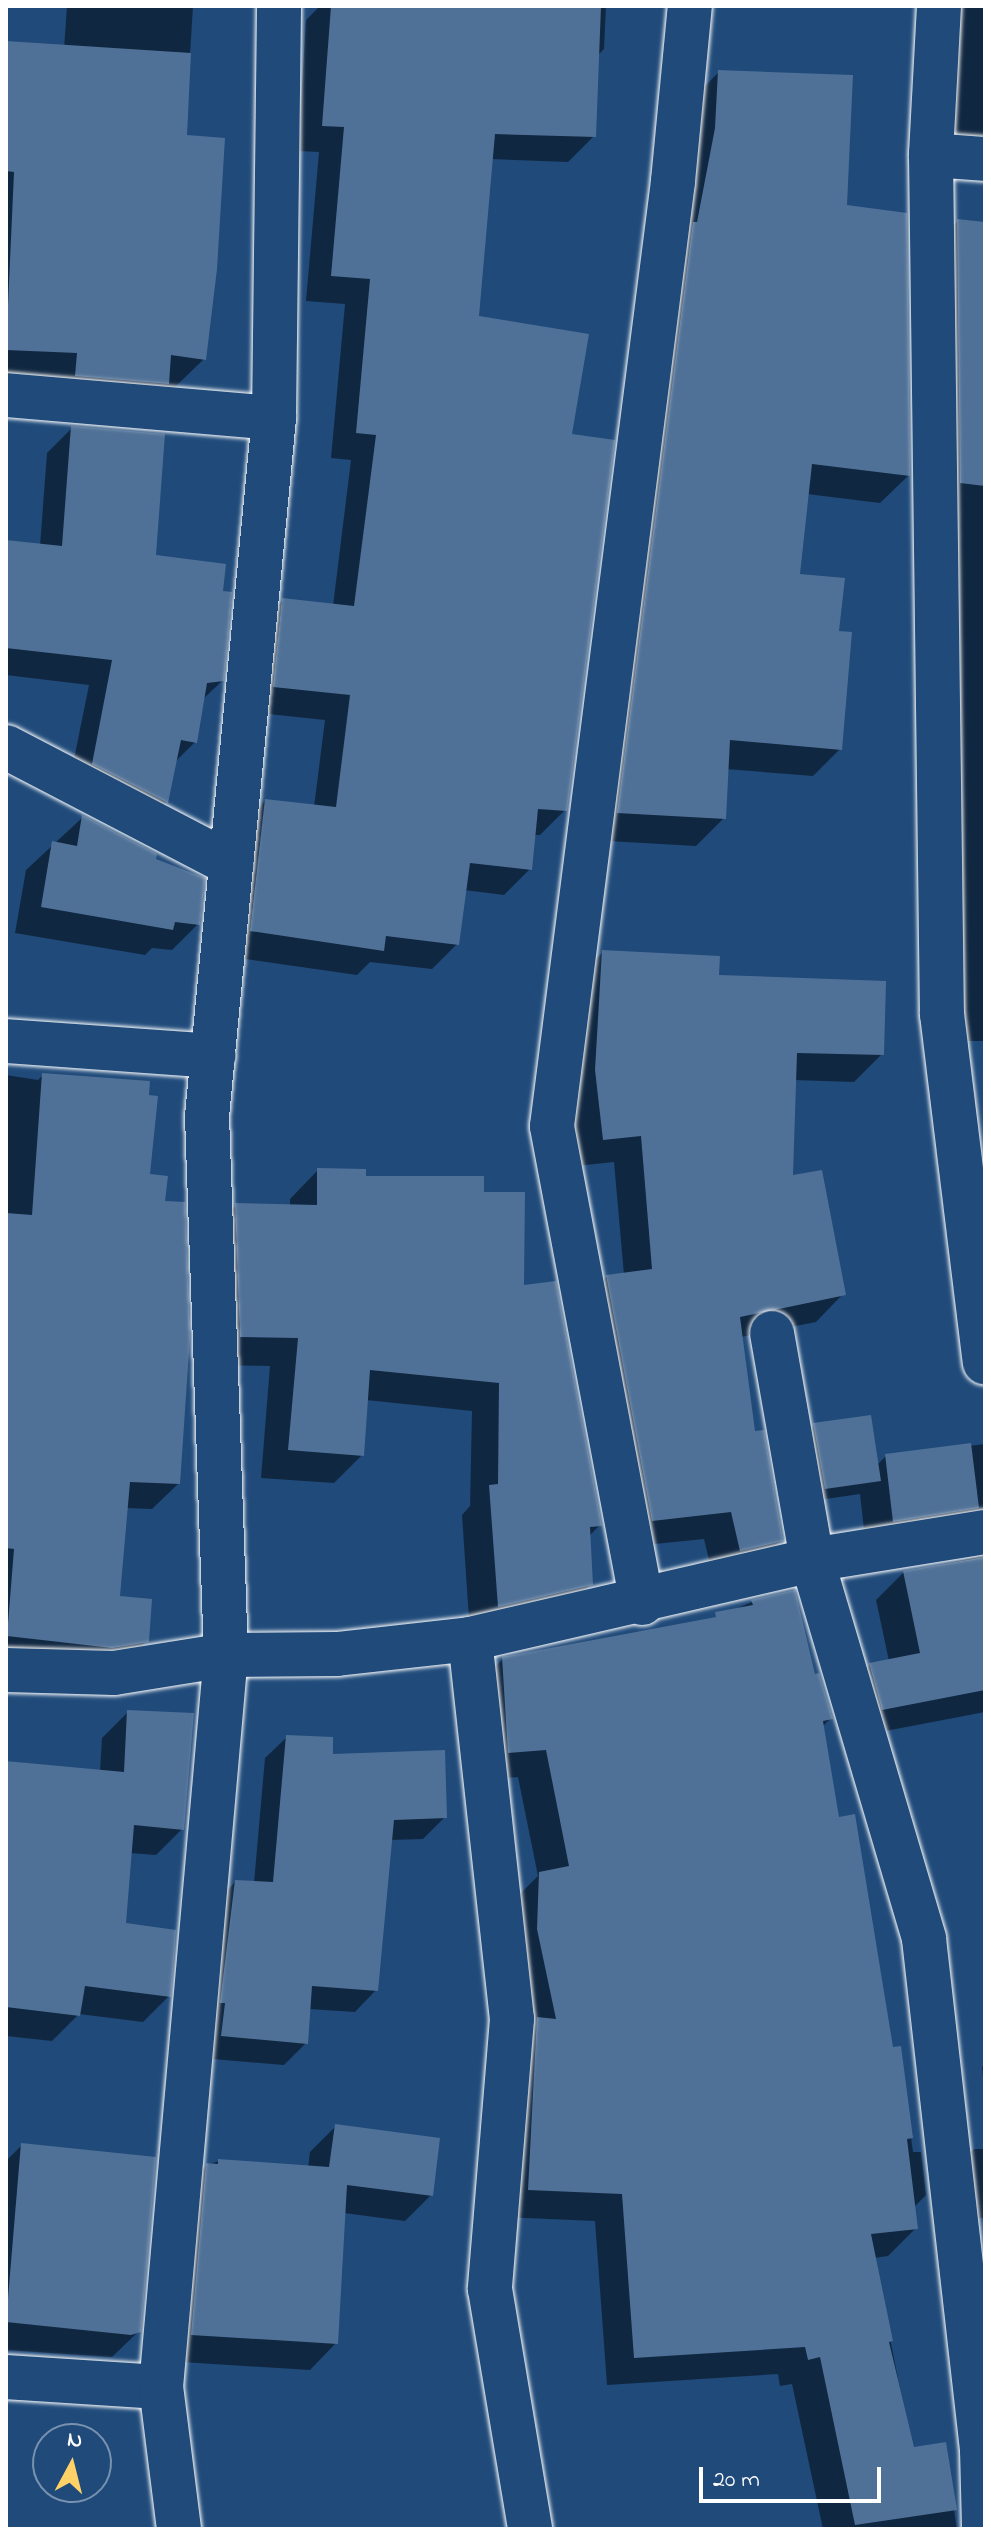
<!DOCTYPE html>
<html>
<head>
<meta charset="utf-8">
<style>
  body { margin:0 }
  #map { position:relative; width:991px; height:2535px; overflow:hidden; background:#1f4a7a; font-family:"Indie Flower",sans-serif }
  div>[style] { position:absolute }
  .shadow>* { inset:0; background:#0007 }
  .building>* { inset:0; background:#507197 }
  .roads { filter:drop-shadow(0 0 2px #fff) drop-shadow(0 0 2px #fff) }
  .minor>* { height:44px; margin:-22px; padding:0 22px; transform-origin:22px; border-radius:22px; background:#1f4a7a }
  span { translate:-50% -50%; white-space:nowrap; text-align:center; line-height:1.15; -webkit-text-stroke:6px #1f4a7a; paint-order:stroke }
  .frame { position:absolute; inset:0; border:8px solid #fff; pointer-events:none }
  .north { position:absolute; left:32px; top:2423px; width:80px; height:80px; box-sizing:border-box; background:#1f4a7a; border:2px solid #7992af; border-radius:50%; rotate:7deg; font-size:22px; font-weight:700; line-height:32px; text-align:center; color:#fff }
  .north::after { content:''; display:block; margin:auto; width:28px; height:36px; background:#ffd166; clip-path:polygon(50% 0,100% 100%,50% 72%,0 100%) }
  .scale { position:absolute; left:699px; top:2467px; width:182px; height:36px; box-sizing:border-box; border:4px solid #fff; border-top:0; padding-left:10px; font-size:24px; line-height:28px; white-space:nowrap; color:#fff; -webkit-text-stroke:6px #1f4a7a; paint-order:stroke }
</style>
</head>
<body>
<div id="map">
  <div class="shadow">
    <i style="clip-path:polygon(67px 6px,193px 6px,185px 137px,204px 359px,175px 387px,164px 386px,139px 412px,6px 379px,6px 104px,60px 107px)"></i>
    <i style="clip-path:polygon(320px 6px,606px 6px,604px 49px,597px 56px,594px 136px,568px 162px,491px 159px,477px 318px,569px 435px,565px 810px,540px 835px,533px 835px,530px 869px,504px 895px,464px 890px,457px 944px,432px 969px,370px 962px,357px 975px,225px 956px,240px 826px,265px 801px,314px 807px,325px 720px,249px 712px,257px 626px,283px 600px,333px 606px,351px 460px,331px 458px,345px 304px,306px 301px,319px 152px,298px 151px,306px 20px)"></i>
    <i style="clip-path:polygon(946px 6px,985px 6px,985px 140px,937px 137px)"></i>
    <i style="clip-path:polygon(719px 72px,845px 207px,908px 476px,880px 503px,807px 494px,798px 576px,840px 749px,813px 776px,726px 769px,724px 818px,696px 846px,590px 840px,691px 100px)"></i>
    <i style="clip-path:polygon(958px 221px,985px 223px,985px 1041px,944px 1041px,930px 249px)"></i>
    <i style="clip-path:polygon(72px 428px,153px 557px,221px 593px,222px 681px,202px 700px,195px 742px,174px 763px,166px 802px,141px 827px,68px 789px,89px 685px,6px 675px,6px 542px,40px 546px,47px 453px)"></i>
    <i style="clip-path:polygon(83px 817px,153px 861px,198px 924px,172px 950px,152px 948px,145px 955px,15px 933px,26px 870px)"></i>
    <i style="clip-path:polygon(603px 952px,717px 977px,882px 1054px,854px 1082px,794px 1080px,791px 1178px,843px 1294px,816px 1322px,741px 1337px,754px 1434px,781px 1540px,754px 1568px,713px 1577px,704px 1539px,625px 1547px,579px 1304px,606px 1277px,624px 1275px,614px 1162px,576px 1166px,568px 1098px,575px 980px)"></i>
    <i style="clip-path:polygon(6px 1075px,38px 1080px,43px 1075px,148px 1176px,162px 1203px,179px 1483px,152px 1509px,126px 1508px,118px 1598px,147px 1641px,121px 1667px,6px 1672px)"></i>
    <i style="clip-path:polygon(318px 1170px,482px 1194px,522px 1287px,600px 1525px,588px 1537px,591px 1584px,563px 1612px,470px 1634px,462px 1515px,470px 1506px,472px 1411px,366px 1400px,362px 1455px,334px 1483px,261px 1478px,270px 1366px,212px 1365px,208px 1233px,236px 1205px,290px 1206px,290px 1199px)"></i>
    <i style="clip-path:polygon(814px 1425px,877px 1465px,886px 1456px,985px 1444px,985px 1712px,854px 1737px,842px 1693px,870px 1665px,889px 1661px,876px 1600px,904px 1572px,982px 1556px,965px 1536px,866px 1548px,860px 1494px,812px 1501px,801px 1439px)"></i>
    <i style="clip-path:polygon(752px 1602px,814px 1676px,831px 1718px,822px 1727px,837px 1819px,891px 2049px,899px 2048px,913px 2152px,921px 2152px,926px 2195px,913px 2208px,916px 2228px,888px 2256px,874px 2258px,912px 2449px,944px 2444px,957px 2529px,823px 2529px,792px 2384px,780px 2386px,778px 2374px,607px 2385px,595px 2221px,501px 2217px,512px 1902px,538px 1876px,518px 1777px,480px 1780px,474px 1687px,503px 1659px,709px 1620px)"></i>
    <i style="clip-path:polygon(128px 1712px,182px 1829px,156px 1855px,130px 1853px,124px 1925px,169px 1996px,143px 2022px,79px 2014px,52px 2041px,6px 2036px,6px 1761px,100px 1771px,102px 1738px)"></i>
    <i style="clip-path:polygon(287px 1737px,445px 1817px,423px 1839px,390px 1840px,376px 1990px,355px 2012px,309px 2009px,306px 2043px,284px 2065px,201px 2058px,214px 1904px,235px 1882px,254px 1883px,265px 1758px)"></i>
    <i style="clip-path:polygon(985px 2064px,985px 2099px,982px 2067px)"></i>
    <i style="clip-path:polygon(336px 2126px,431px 2195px,405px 2221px,344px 2213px,336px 2343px,310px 2370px,166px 2361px,181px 2191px,207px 2165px,219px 2161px,308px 2168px,310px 2152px)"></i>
    <i style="clip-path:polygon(22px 2145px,139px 2331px,112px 2357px,6px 2350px,6px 2161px)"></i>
    <i style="clip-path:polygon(974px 2149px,985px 2149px,985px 2218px,951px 2220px,946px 2177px)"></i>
  </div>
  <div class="building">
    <i style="clip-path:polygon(331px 6px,601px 6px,596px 137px,495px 134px,479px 316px,589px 334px,572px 434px,615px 440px,567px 811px,538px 809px,532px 870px,470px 863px,459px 945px,386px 936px,384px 951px,250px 931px,265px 799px,336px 807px,350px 695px,273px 687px,282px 598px,354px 606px,376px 435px,356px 433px,370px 279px,331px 276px,344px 127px,322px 126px)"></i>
    <i style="clip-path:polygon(6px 41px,191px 53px,187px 135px,225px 138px,217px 269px,206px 360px,171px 355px,169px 384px,75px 376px,77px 353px,6px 350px,14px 172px,6px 171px)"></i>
    <i style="clip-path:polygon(718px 70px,853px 75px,847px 205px,907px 213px,910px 476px,812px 464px,800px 574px,845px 578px,839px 631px,852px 632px,842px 750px,730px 740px,726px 819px,617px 813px,693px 222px,697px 222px,715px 128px)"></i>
    <i style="clip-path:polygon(957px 219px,985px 222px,985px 486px,960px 483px)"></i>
    <i style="clip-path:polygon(71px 426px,165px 434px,156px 555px,226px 564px,223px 591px,232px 592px,224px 681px,207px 683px,197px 743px,181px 740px,168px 803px,92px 764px,112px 660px,6px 648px,6px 540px,62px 546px)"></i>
    <i style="clip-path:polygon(82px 815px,157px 854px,156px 859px,205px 878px,200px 925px,175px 922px,173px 930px,41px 907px,52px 841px,77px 846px)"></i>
    <i style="clip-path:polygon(602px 950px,720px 956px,719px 975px,886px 981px,884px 1055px,797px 1053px,793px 1175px,822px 1170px,846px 1295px,740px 1317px,755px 1431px,764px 1430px,783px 1541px,740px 1551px,731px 1512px,652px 1521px,606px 1275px,652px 1269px,641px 1136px,603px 1140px,595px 1070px)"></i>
    <i style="clip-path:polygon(42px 1073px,150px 1081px,149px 1095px,158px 1096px,150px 1174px,168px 1176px,165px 1201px,185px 1202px,190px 1337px,180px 1484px,130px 1482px,120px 1596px,152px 1599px,149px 1642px,112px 1648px,7px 1636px,14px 1549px,6px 1548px,6px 1213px,32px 1215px)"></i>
    <i style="clip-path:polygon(317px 1168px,366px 1169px,366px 1176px,484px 1176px,484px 1192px,525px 1192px,524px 1285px,556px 1281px,602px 1526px,590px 1527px,593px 1585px,498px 1607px,489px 1485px,498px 1484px,499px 1383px,370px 1370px,364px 1456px,288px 1450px,298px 1338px,240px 1337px,235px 1203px,317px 1205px)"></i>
    <i style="clip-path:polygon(871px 1415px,881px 1481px,825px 1489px,813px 1423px)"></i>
    <i style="clip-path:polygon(971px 1443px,979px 1508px,893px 1522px,885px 1454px)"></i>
    <i style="clip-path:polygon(985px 1557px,985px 1690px,882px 1710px,869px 1663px,920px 1653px,903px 1571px)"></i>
    <i style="clip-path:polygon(795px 1590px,815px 1674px,819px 1673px,833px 1719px,823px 1721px,839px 1817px,855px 1814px,893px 2047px,901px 2046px,913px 2138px,907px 2139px,918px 2229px,871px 2234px,893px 2341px,889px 2342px,914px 2447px,946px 2442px,957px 2510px,855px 2525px,820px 2357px,808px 2360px,805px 2347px,634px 2358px,622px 2194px,528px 2190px,537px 2017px,556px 2019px,537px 1929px,539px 1872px,569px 1866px,546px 1750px,508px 1753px,502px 1657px,716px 1617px,715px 1612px,753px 1605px,751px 1600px)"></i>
    <i style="clip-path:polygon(127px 1710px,194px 1713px,184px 1830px,134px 1825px,126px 1923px,176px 1930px,171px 1997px,85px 1986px,80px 2016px,6px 2007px,6px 1761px,124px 1772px)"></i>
    <i style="clip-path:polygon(286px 1735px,333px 1737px,333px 1754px,445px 1750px,447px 1818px,394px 1820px,378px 1991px,312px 1986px,308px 2044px,221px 2036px,225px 2003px,220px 2003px,235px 1880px,273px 1882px)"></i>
    <i style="clip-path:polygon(335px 2124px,440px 2138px,433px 2196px,347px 2185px,338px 2344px,191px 2335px,206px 2163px,218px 2164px,218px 2159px,329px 2167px)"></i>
    <i style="clip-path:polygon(21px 2143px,156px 2157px,141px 2332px,131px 2335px,6px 2322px)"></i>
  </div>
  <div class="roads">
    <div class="minor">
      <i style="left:939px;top:6px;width:149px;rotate:93.1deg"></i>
      <i style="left:931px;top:155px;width:859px;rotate:89.27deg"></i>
      <i style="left:942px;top:1014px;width:351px;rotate:83deg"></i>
      <i style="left:931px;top:155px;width:54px;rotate:4.2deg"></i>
      <i style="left:6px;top:395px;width:269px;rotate:4.9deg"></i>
      <i style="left:6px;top:747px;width:254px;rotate:27.5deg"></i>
      <i style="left:6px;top:1041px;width:208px;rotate:4.1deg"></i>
      <i style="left:772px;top:1333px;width:230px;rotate:80deg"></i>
      <i style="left:812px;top:1560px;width:395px;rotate:73.5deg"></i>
      <i style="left:924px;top:1939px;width:514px;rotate:83.52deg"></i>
      <i style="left:982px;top:2450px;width:79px;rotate:88.5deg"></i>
      <i style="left:642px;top:1603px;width:485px;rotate:-100.7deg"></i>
      <i style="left:552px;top:1126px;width:953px;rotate:-82.7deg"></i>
      <i style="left:673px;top:181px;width:176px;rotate:-84.5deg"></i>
      <i style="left:470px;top:1639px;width:382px;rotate:83.7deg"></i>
      <i style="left:512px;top:2019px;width:271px;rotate:94.7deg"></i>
      <i style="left:490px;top:2289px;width:243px;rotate:80.5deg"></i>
      <i style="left:6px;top:1670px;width:108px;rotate:1.6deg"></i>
      <i style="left:114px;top:1673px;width:113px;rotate:-9.1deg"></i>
      <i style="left:226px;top:1655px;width:111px;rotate:-0.5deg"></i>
      <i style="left:337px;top:1654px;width:134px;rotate:-6.4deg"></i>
      <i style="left:470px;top:1639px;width:351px;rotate:-13deg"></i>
      <i style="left:812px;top:1560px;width:175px;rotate:-9.2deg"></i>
      <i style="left:6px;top:2377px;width:155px;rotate:3.7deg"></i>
      <i style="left:179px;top:2529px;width:143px;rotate:-97.2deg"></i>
      <i style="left:161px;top:2387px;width:735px;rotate:-84.93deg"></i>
      <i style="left:226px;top:1655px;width:539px;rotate:-92.02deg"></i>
      <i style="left:207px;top:1116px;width:701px;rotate:-84.52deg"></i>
      <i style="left:274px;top:418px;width:412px;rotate:-89.3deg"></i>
    </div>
  </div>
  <div class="frame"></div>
  <div class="north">N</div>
  <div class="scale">20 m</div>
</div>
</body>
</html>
